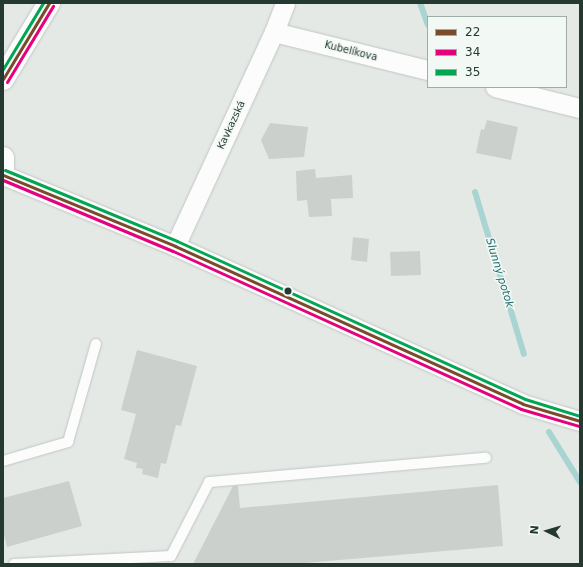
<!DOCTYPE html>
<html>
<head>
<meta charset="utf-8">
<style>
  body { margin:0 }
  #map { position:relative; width:583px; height:567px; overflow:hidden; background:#e4e9e6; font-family:"DejaVu Sans",sans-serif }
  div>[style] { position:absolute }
  .stream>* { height:6px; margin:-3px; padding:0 3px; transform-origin:3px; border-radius:3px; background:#a8d4d2 }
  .building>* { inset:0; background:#cbd0cd }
  .roads { filter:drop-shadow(0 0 1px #c1c6c3) drop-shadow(0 0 1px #c1c6c3) }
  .service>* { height:10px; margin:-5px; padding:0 5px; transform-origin:5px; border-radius:5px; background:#fbfcfb }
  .minor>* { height:19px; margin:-9.5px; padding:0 9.5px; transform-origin:9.5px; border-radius:9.5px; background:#fbfcfb }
  .tertiary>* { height:22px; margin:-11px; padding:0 11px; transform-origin:11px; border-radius:11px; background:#fbfcfb }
  .bus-1>* { height:3px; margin:-1.5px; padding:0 1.5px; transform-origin:1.5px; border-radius:1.5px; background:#7a4b2a }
  .bus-2>* { height:3px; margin:-1.5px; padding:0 1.5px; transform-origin:1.5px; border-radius:1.5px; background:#e5007d }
  .bus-3>* { height:3px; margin:-1.5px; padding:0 1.5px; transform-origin:1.5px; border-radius:1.5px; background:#00a651 }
  .dots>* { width:11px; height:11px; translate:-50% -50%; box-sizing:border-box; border:2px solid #f2f8f4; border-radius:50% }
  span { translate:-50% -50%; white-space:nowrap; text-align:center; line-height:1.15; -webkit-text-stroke:3px #f2f8f4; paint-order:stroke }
  .street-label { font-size:10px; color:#243a30 }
  .water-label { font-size:11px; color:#237070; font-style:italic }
  .frame { position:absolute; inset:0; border:4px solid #243a30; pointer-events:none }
  .legend { position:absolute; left:427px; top:16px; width:140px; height:72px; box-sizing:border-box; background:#f2f8f4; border:1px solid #a0aca6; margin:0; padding:5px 7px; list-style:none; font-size:12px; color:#243a30 }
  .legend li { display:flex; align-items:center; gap:8px; height:20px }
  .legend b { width:20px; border:1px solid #a0aca6 }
  .north { position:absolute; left:527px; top:511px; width:40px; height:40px; -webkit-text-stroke:3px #f2f8f4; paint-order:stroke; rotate:275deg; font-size:11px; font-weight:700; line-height:16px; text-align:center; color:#243a30 }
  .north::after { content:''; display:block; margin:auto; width:14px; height:18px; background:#243a30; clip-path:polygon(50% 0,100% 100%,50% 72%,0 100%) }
</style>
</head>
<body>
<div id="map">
  <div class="stream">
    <i style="left:420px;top:3px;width:23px;rotate:70deg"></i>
    <i style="left:475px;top:192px;width:169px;rotate:73.2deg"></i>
    <i style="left:549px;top:432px;width:59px;rotate:58.2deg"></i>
  </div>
  <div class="building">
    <i style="clip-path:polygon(487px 120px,518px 127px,511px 160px,476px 153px,481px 129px,484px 130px)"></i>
    <i style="clip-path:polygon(270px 123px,308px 127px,304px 157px,269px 159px,261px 140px)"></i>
    <i style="clip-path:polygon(315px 169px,316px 178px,352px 175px,353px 198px,331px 199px,332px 216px,309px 217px,307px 200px,297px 201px,296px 171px)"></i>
    <i style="clip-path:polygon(353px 237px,369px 239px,367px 262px,351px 260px)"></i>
    <i style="clip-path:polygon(420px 251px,421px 275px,391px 276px,390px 252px)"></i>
    <i style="clip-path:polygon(137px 350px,197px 366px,181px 426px,176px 425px,166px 464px,161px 463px,158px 478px,142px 474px,143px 469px,136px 468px,137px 463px,124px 459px,136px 414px,121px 410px)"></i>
    <i style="clip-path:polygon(69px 481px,82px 526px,7px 547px,3px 531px,3px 498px)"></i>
    <i style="clip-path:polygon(498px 485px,503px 546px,293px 564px,193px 564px,233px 486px,238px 486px,240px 508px)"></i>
  </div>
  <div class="roads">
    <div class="service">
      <i style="left:3px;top:461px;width:68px;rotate:-16.3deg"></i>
      <i style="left:68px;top:442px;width:102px;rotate:-74.1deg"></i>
      <i style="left:14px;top:564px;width:157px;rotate:-2.9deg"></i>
      <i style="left:171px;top:556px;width:83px;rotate:-62.8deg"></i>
      <i style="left:209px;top:482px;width:278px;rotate:-5deg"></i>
    </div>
    <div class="minor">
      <i style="left:274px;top:32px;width:159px;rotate:13.9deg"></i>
      <i style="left:495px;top:87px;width:88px;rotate:13.9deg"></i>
      <i style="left:3px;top:175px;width:186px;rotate:22.4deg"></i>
      <i style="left:175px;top:246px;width:382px;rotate:24.4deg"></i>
      <i style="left:523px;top:404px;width:59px;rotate:16.6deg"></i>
      <i style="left:175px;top:246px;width:236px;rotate:-65.2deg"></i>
      <i style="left:274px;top:32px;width:31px;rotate:-69deg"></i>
    </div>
    <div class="tertiary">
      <i style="left:3px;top:79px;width:89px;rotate:-58.8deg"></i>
      <i style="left:3px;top:158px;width:17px;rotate:90deg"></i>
    </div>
  </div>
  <div class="bus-1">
    <i style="left:3px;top:79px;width:89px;rotate:-58.8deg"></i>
    <i style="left:3px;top:175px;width:186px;rotate:22.4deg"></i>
    <i style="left:175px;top:246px;width:382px;rotate:24.4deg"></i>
    <i style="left:523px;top:404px;width:59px;rotate:16.6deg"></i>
  </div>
  <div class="bus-2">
    <i style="left:7px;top:82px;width:89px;rotate:-58.8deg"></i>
    <i style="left:3px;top:180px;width:184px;rotate:22.7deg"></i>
    <i style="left:173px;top:251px;width:382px;rotate:24.4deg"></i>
    <i style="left:521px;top:409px;width:60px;rotate:16.3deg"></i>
  </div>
  <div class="bus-3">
    <i style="left:3px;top:69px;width:77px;rotate:-58.8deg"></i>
    <i style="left:5px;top:170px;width:186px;rotate:22.4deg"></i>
    <i style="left:177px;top:241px;width:382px;rotate:24.4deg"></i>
    <i style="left:525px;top:399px;width:58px;rotate:17.2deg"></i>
  </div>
  <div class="dots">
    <i style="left:288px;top:291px;background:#243a30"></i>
  </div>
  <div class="street-label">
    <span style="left:351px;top:51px;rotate:14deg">Kubelíkova</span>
    <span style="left:231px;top:125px;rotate:-65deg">Kavkazská</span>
  </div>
  <div class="water-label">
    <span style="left:499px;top:273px;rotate:73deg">Slunný potok</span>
  </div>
  <div class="frame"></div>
  <ul class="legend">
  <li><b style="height:5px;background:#7a4b2a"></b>22</li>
  <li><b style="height:5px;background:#e5007d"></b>34</li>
  <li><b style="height:5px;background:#00a651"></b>35</li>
  </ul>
  <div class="north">N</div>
</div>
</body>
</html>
